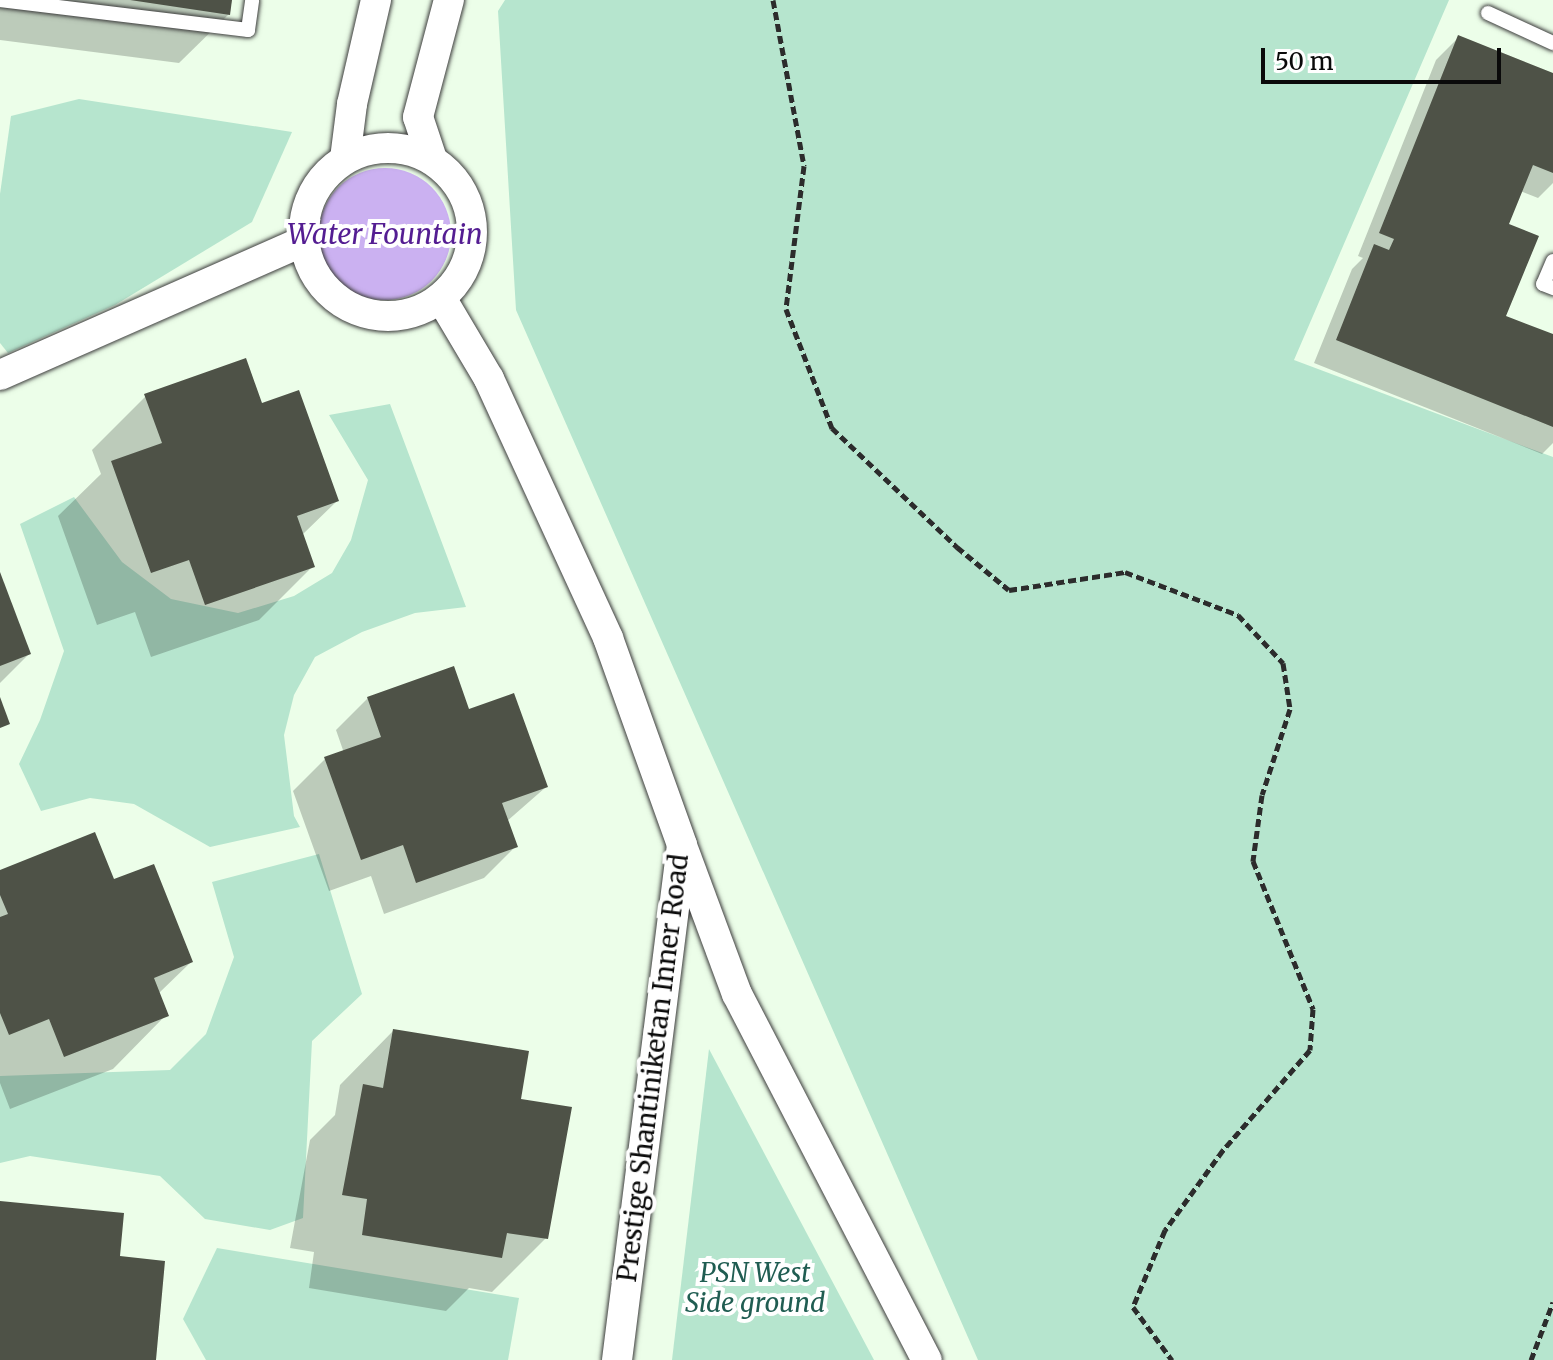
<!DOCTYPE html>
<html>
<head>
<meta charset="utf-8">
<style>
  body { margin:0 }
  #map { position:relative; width:1553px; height:1360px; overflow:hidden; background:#ecfee9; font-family:Merriweather,serif }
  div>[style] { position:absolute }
  .green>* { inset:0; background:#b6e5ce }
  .water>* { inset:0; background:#cbb1f1 }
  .round { border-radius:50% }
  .shadow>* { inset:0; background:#0003 }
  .building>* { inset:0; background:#4e5247 }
  .path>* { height:5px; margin-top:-2.5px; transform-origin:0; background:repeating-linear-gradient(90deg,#2c2c2c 0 8px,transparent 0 12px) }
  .roads { filter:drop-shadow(0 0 2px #3d3d3d) drop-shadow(0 0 2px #3d3d3d) }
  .service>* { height:14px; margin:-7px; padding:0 7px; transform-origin:7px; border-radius:7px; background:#fff }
  .minor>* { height:30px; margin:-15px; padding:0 15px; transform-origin:15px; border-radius:15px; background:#fff }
  .minor>.ring { margin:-15px; padding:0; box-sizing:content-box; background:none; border:30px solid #fff; border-radius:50% }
  span { translate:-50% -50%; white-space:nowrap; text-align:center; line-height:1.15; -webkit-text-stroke:8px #fff; paint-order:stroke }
  .street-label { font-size:26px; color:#0a0a0a }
  .park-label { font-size:26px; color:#205d52; font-style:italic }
  .water-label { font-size:28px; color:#541d92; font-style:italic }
  .scale { position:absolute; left:1261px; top:48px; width:240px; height:36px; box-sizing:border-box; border:4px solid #0a0a0a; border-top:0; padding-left:10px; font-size:24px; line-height:28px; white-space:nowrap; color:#0a0a0a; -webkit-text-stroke:6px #fff; paint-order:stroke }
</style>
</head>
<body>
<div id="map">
  <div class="green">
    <i style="clip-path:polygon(505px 0,1449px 0,1294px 360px,1553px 457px,1553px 1360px,978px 1360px,516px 310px,498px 11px)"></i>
    <i style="clip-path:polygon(79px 99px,292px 132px,252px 222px,115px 305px,8px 353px,0 343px,0 194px,11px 116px)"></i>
    <i style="clip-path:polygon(390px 404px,466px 607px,415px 613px,362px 632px,315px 657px,294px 695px,284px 735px,294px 816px,300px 827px,210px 847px,134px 804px,90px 798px,41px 811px,19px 764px,40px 720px,64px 651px,20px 524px,74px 497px,122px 562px,171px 599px,238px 613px,294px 596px,332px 573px,351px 540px,368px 480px,329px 415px)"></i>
    <i style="clip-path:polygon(319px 854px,362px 994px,312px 1041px,303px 1218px,270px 1230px,205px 1219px,160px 1176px,30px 1156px,0 1163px,0 1076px,170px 1070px,206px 1034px,234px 957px,212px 882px)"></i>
    <i style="clip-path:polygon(709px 1049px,874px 1360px,672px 1360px)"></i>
    <i style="clip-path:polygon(217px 1248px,519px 1298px,508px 1360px,206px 1360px,183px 1319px)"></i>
  </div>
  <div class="water">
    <i class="round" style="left:319px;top:168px;width:132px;height:132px"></i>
  </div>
  <div class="shadow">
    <i style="clip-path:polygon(0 0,230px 0,229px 14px,179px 63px,0 40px)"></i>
    <i style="clip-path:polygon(1458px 38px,1553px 75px,1553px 183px,1538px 198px,1520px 191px,1507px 225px,1504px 317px,1553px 336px,1553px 443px,1542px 454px,1314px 363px,1352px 269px,1363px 258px,1358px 256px,1436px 60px)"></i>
    <i style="clip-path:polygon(146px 396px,261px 405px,337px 501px,302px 535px,313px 566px,259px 620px,151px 657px,135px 612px,97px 625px,58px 516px,101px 474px,92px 450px)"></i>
    <i style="clip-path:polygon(0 577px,29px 654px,0 683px)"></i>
    <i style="clip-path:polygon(368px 698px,468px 712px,546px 787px,507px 821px,516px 846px,484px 878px,384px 914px,371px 876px,329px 891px,293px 791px,325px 759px,344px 753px,336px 730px)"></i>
    <i style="clip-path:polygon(0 872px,113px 882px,191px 962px,158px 994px,166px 1015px,113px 1069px,10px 1109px,0 1083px)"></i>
    <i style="clip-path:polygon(393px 1031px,519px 1100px,546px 1238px,492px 1292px,469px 1288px,446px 1311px,309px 1288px,314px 1252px,290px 1248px,310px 1140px,335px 1115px,340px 1085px)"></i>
  </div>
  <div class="building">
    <i style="clip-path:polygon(130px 0,232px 0,230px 15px)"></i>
    <i style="clip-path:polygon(1458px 35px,1553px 73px,1553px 173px,1533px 165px,1509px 224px,1539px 236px,1506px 316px,1553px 334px,1553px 427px,1336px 340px,1374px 244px,1389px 250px,1394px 239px,1379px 233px)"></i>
    <i style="clip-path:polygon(246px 358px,262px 403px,299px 390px,339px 501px,297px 516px,315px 567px,205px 605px,189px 560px,151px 573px,111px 461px,162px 443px,144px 394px)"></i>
    <i style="clip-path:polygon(0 572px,31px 654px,0 666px)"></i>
    <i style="clip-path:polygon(454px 666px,469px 709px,514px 693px,548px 787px,502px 803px,518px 847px,416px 883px,403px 845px,361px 860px,324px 757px,381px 737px,367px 697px)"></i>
    <i style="clip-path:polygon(0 697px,10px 724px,0 728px)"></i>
    <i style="clip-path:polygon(95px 832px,114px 879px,154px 864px,193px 962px,154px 978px,169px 1016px,64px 1057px,49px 1019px,9px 1035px,0 1013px,0 917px,8px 914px,0 895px,0 870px)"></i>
    <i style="clip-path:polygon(393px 1029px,529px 1051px,521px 1099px,572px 1107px,548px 1239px,507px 1233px,502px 1258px,362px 1235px,367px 1199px,342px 1195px,363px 1084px,383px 1088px)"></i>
    <i style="clip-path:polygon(0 1201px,124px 1213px,120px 1256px,165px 1261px,156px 1360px,0 1360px)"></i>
  </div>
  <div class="path">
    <i style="left:773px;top:0;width:169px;rotate:79.4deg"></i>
    <i style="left:804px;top:166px;width:144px;rotate:97.2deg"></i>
    <i style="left:786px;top:309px;width:128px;rotate:68.9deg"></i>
    <i style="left:832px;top:428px;width:173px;rotate:43.6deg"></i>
    <i style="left:957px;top:547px;width:67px;rotate:39.6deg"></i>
    <i style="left:1009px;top:590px;width:117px;rotate:-8.8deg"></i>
    <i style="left:1125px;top:572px;width:121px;rotate:20.8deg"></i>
    <i style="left:1238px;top:615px;width:66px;rotate:46.8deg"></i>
    <i style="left:1283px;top:663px;width:47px;rotate:81.3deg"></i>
    <i style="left:1290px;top:709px;width:90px;rotate:108deg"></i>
    <i style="left:1262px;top:795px;width:67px;rotate:97.8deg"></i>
    <i style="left:1253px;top:861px;width:160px;rotate:67.9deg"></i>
    <i style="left:1313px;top:1009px;width:41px;rotate:94.2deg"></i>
    <i style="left:1310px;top:1050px;width:133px;rotate:131deg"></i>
    <i style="left:1223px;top:1150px;width:99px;rotate:125.9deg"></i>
    <i style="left:1165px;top:1230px;width:83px;rotate:112.6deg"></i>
    <i style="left:1133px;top:1307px;width:66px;rotate:53.7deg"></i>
    <i style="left:1531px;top:1360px;width:62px;rotate:-69.2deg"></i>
  </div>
  <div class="roads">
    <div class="service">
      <i style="left:0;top:0;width:250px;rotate:6.9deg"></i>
      <i style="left:248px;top:30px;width:30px;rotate:-82deg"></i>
      <i style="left:1488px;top:13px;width:72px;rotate:24.8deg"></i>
      <i style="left:1553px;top:261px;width:25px;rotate:113deg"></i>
      <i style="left:1543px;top:284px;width:11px;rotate:22deg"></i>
    </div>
    <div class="minor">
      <i class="ring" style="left:304px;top:148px;width:138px;height:138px"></i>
      <i style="left:345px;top:159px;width:55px;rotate:-82.7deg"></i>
      <i style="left:352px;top:104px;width:107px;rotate:-77deg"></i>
      <i style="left:432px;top:159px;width:44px;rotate:-108.4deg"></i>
      <i style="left:418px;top:117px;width:121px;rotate:-75.2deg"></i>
      <i style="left:441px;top:298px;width:94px;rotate:59.3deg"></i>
      <i style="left:489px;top:379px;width:285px;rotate:65.3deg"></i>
      <i style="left:608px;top:638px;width:220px;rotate:70.3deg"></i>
      <i style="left:682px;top:845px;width:519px;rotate:97.19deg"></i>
      <i style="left:0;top:375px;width:332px;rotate:-23.8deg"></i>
      <i style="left:684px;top:851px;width:153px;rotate:69.7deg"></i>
      <i style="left:737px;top:994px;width:412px;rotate:62.6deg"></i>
    </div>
  </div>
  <div class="street-label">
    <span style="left:653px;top:1068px;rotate:-83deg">Prestige Shantiniketan Inner Road</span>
  </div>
  <div class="park-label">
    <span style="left:755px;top:1288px">PSN West<br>Side ground</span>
  </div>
  <div class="water-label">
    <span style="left:385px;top:234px">Water Fountain</span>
  </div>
  <div class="scale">50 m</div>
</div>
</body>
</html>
